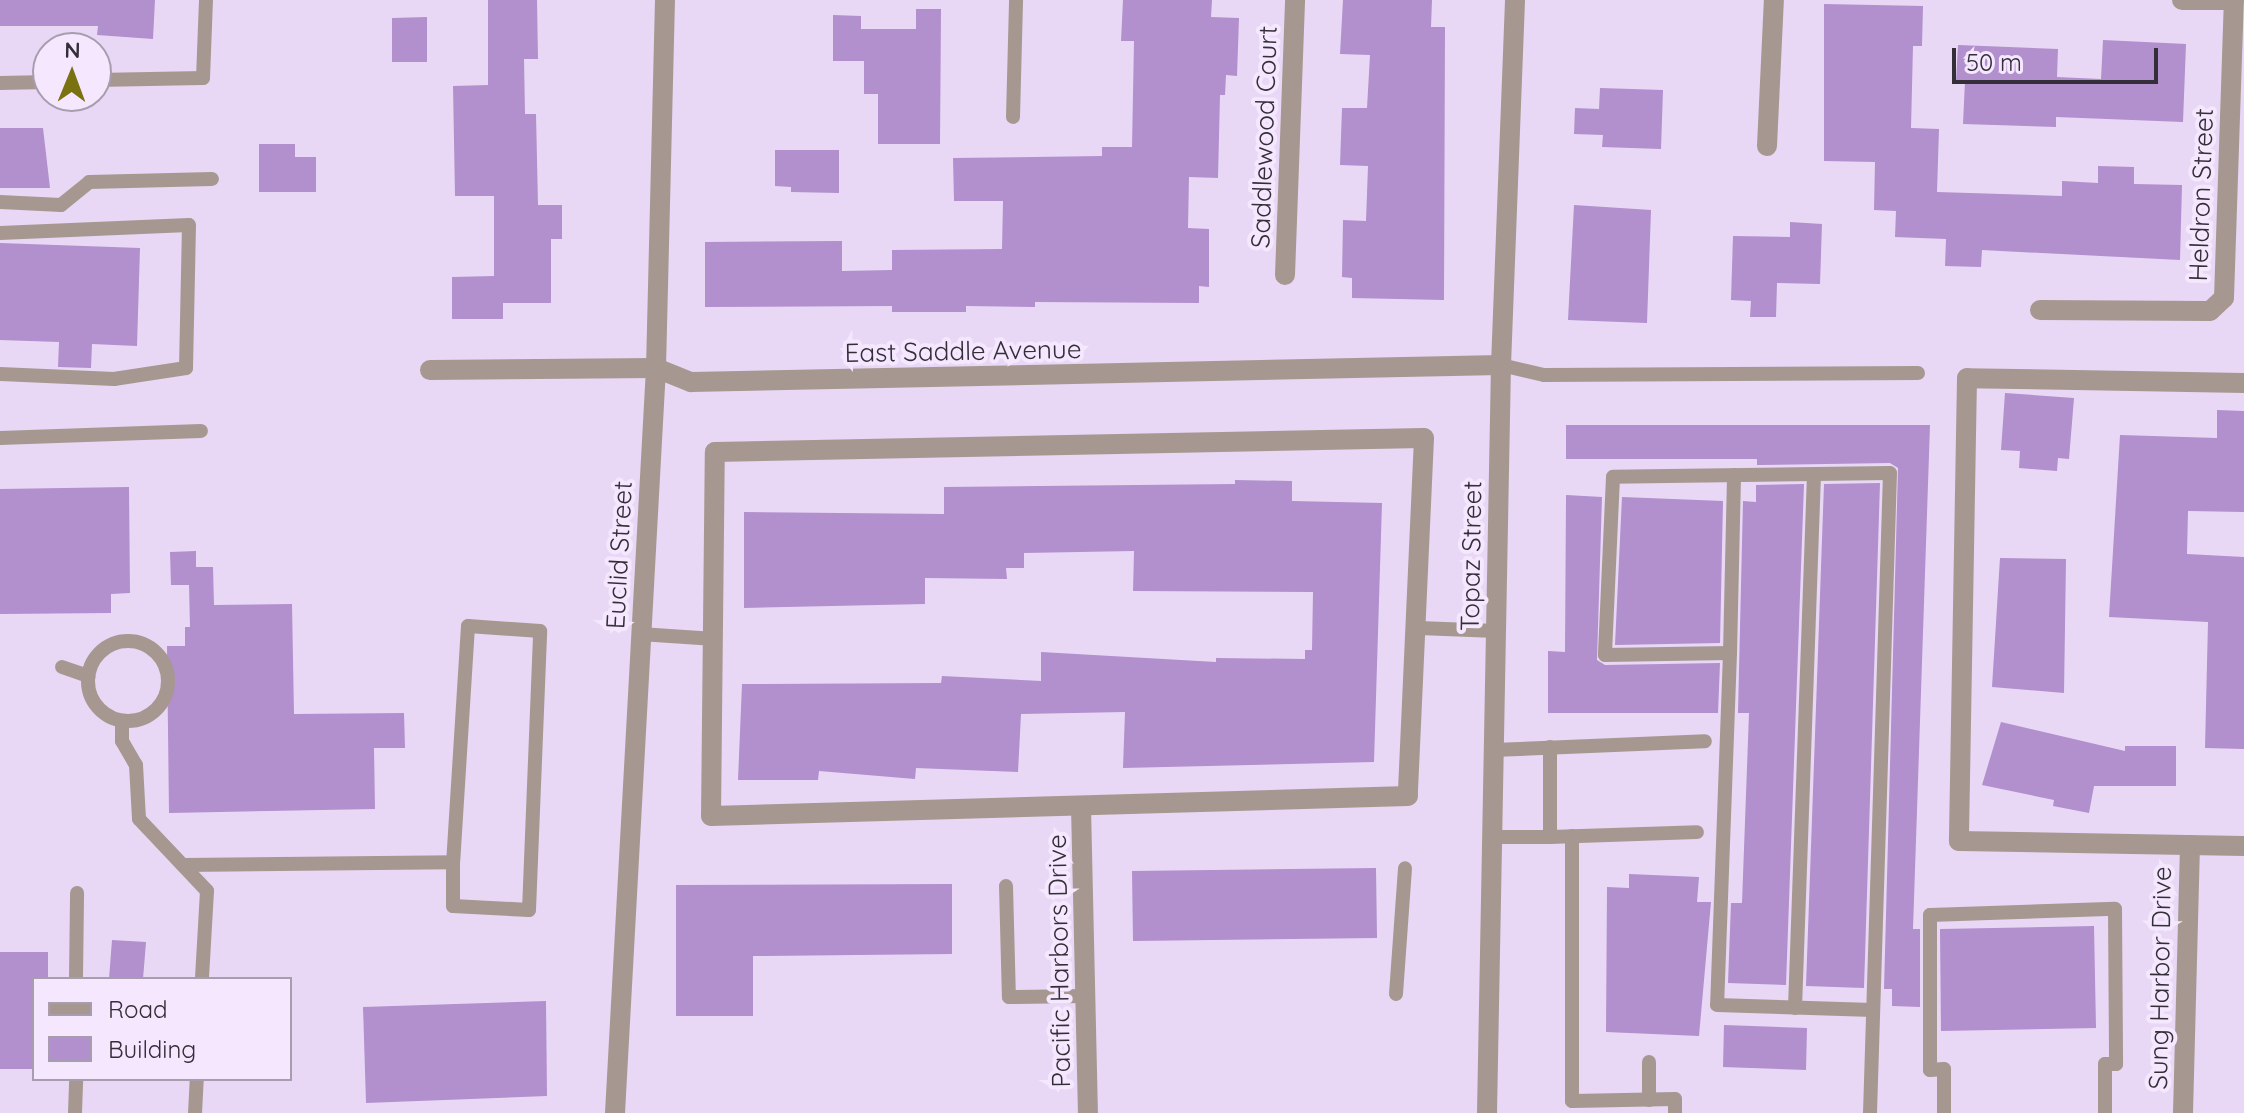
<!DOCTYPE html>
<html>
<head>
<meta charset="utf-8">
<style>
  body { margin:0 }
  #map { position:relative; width:2244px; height:1113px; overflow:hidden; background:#e8d8f5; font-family:Quicksand,sans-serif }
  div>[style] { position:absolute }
  .building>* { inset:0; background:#b28fcd }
  .lane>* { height:14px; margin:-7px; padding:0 7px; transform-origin:7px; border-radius:7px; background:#a69891 }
  .lane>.ring { margin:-7px; padding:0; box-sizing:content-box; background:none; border:14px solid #a69891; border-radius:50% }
  .street>* { height:20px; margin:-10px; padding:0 10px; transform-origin:10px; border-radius:10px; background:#a69891 }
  span { translate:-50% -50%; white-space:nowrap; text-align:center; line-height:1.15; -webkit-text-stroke:8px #f4e7fe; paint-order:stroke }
  .street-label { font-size:26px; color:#342e39 }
  .legend { position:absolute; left:32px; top:977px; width:260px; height:104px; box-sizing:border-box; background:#f4e7fe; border:2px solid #a79daf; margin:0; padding:10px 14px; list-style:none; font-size:24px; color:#342e39 }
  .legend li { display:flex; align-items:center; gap:16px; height:40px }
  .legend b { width:40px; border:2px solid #a79daf }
  .north { position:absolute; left:32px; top:32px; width:80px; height:80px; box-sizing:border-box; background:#f4e7fe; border:2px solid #a79daf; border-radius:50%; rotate:1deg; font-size:22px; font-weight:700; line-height:32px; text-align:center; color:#342e39 }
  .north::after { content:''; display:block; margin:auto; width:28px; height:36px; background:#7a7111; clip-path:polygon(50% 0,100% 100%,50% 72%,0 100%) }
  .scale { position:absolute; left:1952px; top:48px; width:206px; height:36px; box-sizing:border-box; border:4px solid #342e39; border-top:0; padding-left:10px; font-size:24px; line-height:28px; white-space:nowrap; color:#342e39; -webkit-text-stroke:6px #f4e7fe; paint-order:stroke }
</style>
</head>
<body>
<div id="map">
  <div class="building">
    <i style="clip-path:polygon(0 0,155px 0,153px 39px,97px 35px,98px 26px,0 26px)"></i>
    <i style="clip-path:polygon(488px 0,537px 0,538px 59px,524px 59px,525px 114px,536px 114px,538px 205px,562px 205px,562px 239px,551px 239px,551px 303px,503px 303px,503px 319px,452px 319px,452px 277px,494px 276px,494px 196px,455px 196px,453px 86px,488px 85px)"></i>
    <i style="clip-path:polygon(1123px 0,1212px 0,1211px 17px,1239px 18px,1237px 76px,1226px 75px,1225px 95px,1220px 95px,1218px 178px,1189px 177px,1188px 228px,1209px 229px,1209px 287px,1199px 286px,1199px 303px,1035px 302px,1035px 307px,966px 306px,966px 312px,892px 312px,892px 306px,705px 307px,705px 242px,842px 241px,842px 271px,892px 270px,892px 250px,1002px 249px,1003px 201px,954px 201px,953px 158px,1102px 156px,1102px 147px,1132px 147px,1134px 41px,1121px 41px)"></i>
    <i style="clip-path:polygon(1343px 0,1432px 0,1431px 27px,1445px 27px,1444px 300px,1352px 298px,1352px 278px,1342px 277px,1343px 220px,1366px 221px,1368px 166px,1340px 165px,1342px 108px,1367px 108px,1370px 55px,1340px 54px)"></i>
    <i style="clip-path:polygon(1824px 4px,1923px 6px,1922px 46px,1913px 46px,1911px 128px,1939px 129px,1937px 192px,2062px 196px,2062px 181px,2098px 183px,2098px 166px,2134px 167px,2134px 184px,2182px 185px,2180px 260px,1982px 250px,1981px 267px,1945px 266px,1946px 239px,1895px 237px,1896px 211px,1874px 210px,1875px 162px,1824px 161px)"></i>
    <i style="clip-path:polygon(916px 9px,941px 9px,940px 144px,878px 144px,878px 94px,864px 94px,864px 61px,833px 61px,833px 15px,861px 16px,861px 29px,916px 29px)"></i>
    <i style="clip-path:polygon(427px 17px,427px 62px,392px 62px,392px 18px)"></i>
    <i style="clip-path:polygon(2103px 40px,2186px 44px,2183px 122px,2056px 117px,2056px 127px,1963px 124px,1965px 81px,1956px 81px,1958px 45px,2058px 49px,2057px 77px,2101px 79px)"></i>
    <i style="clip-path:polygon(1600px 88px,1663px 90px,1661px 149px,1602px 147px,1603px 135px,1574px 134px,1575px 108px,1599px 109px)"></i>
    <i style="clip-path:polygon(0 128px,43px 128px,50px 188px,0 188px)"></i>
    <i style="clip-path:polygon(259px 144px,295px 144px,295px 157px,316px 157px,316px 192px,259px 192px)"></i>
    <i style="clip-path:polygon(775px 150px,839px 150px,839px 193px,791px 192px,791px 187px,775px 186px)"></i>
    <i style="clip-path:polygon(1574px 205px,1651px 210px,1647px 323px,1568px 320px)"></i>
    <i style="clip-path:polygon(1790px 222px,1822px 224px,1820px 284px,1777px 283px,1776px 317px,1750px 317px,1751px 301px,1731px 300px,1733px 236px,1790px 237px)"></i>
    <i style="clip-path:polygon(0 243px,140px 248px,137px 346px,92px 344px,91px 368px,58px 367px,59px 342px,0 340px)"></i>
    <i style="clip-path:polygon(2005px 393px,2074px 398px,2069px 459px,2058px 458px,2057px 471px,2019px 468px,2020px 451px,2001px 450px)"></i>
    <i style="clip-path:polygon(2217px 410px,2244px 411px,2244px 512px,2188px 511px,2187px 554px,2244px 557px,2244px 749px,2205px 748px,2208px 622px,2109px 617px,2120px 435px,2217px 438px)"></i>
    <i style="clip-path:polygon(1566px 425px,1930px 425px,1913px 929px,1920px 929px,1920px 1007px,1892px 1006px,1892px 989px,1884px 989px,1898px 468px,1890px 463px,1757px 465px,1757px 459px,1566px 459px)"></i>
    <i style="clip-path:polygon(1235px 480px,1292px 481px,1292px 501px,1382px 503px,1374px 762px,1123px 768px,1125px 712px,1021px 714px,1018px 772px,916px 768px,915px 779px,819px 771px,818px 780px,738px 780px,742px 684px,941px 683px,942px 676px,1041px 681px,1041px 652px,1216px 662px,1216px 658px,1305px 659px,1305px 650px,1312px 650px,1313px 592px,1133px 591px,1134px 551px,1024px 553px,1024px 568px,1006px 568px,1007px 579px,925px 578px,925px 604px,744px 608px,744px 512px,944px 514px,944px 487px,1235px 484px)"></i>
    <i style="clip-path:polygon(1880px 483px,1864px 988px,1806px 986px,1824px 484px)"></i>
    <i style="clip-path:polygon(1804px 484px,1786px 985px,1728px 983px,1731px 903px,1742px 903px,1749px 713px,1738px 713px,1743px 501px,1756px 502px,1756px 485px)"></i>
    <i style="clip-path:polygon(129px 487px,130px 593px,111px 594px,111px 613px,0 614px,0 489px)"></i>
    <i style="clip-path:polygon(1566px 495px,1602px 497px,1597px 660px,1605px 665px,1720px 663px,1718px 713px,1548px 713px,1548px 651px,1565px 652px)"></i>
    <i style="clip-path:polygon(1622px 497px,1723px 501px,1720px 643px,1615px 645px)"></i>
    <i style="clip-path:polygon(196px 551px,196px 567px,213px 567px,214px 605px,292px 604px,294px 714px,404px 713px,405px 748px,374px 748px,375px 809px,169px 813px,167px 646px,185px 646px,185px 627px,190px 627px,189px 585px,171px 585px,170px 552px)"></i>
    <i style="clip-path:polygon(2000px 558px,2066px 559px,2064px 693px,1992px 687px)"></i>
    <i style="clip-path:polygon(2001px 722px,2125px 751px,2125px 746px,2176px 746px,2176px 786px,2094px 786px,2089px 813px,2053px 806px,2054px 800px,1982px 785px)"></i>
    <i style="clip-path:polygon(1376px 868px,1377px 938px,1133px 941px,1132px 871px)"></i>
    <i style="clip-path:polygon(1629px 874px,1699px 877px,1697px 902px,1711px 902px,1699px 1036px,1606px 1032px,1607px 887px,1629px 888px)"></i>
    <i style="clip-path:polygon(952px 884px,952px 954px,753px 956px,753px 1016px,676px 1016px,676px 885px)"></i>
    <i style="clip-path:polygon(2094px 926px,2096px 1028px,1941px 1031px,1940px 929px)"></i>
    <i style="clip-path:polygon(112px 940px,146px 942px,143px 979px,109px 979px)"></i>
    <i style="clip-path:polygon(0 952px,48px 952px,48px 979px,34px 979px,34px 1069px,0 1069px)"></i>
    <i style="clip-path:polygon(546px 1001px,547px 1096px,366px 1103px,363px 1007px)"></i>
    <i style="clip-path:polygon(1724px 1025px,1807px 1028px,1806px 1070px,1723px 1067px)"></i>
  </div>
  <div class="lane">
    <i style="left:96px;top:80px;width:107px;rotate:-1.1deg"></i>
    <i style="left:203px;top:78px;width:78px;rotate:-87.8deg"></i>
    <i style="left:0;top:83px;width:48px;rotate:-1.2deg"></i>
    <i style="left:1013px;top:117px;width:117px;rotate:-88.5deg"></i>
    <i style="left:0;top:202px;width:61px;rotate:2.8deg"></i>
    <i style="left:61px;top:205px;width:36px;rotate:-39deg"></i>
    <i style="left:89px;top:182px;width:123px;rotate:-1.4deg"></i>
    <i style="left:0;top:233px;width:189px;rotate:-2.4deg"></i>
    <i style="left:189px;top:225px;width:143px;rotate:91.2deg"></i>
    <i style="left:186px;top:368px;width:73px;rotate:171.3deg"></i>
    <i style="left:114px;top:379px;width:114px;rotate:-177.5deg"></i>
    <i style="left:1501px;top:365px;width:44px;rotate:13.1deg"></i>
    <i style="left:1544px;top:375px;width:374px;rotate:-0.3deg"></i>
    <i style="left:0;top:438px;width:201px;rotate:-2deg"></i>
    <i style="left:1419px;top:628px;width:77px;rotate:2.2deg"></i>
    <i style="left:640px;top:634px;width:75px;rotate:3.8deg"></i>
    <i class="ring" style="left:88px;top:641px;width:66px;height:66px"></i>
    <i style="left:1730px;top:653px;width:178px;rotate:-88.7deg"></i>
    <i style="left:62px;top:667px;width:28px;rotate:19deg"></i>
    <i style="left:122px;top:721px;width:20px;rotate:90deg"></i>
    <i style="left:122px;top:741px;width:28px;rotate:60deg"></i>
    <i style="left:136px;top:765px;width:54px;rotate:86.8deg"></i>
    <i style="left:139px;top:819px;width:99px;rotate:46.6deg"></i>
    <i style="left:207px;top:891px;width:88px;rotate:93.3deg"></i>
    <i style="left:1550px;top:747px;width:90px;rotate:90deg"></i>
    <i style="left:1550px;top:837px;width:147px;rotate:-1.9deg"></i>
    <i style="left:1494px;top:750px;width:211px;rotate:-2.4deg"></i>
    <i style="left:1572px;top:836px;width:265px;rotate:90deg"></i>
    <i style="left:1572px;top:1101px;width:103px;rotate:-1.1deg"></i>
    <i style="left:1675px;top:1099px;width:14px;rotate:90deg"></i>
    <i style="left:1492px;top:837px;width:58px"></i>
    <i style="left:183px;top:865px;width:270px;rotate:-0.6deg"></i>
    <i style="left:453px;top:862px;width:44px;rotate:90deg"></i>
    <i style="left:453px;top:906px;width:76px;rotate:3deg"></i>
    <i style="left:529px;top:910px;width:279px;rotate:-87.7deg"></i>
    <i style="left:540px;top:631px;width:72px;rotate:-176deg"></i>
    <i style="left:468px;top:626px;width:236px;rotate:93.6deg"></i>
    <i style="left:1006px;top:886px;width:111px;rotate:88.5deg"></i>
    <i style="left:1009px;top:997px;width:77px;rotate:-0.7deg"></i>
    <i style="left:76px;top:979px;width:86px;rotate:-89.3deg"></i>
    <i style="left:1396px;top:994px;width:126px;rotate:-85.9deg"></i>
    <i style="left:1795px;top:1008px;width:534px;rotate:-87.96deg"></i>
    <i style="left:1649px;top:1100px;width:38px;rotate:-90deg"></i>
    <i style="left:75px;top:1113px;width:34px;rotate:-88deg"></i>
    <i style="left:195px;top:1113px;width:34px;rotate:-87deg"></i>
    <i style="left:1870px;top:1113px;width:640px;rotate:-88.21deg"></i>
    <i style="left:1890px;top:473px;width:277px;rotate:179.2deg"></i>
    <i style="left:1613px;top:477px;width:178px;rotate:92.6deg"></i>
    <i style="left:1605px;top:655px;width:125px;rotate:-0.9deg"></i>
    <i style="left:1730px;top:653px;width:352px;rotate:92.1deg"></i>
    <i style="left:1717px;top:1005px;width:156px;rotate:1.8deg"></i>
    <i style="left:1944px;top:1113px;width:44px;rotate:-90deg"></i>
    <i style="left:1944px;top:1069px;width:14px;rotate:176deg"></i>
    <i style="left:1930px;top:1070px;width:155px;rotate:-90deg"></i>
    <i style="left:1930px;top:915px;width:185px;rotate:-1.9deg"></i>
    <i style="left:2115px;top:909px;width:155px;rotate:89.6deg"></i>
    <i style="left:2116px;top:1064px;width:11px;rotate:180deg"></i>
    <i style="left:2105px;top:1064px;width:49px;rotate:90deg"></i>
  </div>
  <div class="street">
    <i style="left:2182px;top:0;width:52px"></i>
    <i style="left:1767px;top:146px;width:146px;rotate:-87.3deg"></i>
    <i style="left:1285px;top:275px;width:275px;rotate:-87.9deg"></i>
    <i style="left:2040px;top:310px;width:170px;rotate:0.3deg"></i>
    <i style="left:2210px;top:311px;width:19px;rotate:-43deg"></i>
    <i style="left:2224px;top:298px;width:298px;rotate:-88.1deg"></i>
    <i style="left:430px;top:370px;width:226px;rotate:-0.5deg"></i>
    <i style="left:656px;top:368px;width:38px;rotate:22deg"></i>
    <i style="left:691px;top:382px;width:810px;rotate:-1.2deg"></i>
    <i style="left:2244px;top:383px;width:277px;rotate:-179deg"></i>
    <i style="left:1967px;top:378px;width:463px;rotate:91deg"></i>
    <i style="left:1959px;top:841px;width:285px;rotate:1deg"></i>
    <i style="left:1424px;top:438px;width:358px;rotate:92.6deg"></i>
    <i style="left:1408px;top:796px;width:697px;rotate:178.36deg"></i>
    <i style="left:711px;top:816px;width:364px;rotate:-89.4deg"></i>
    <i style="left:715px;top:452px;width:709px;rotate:-1.13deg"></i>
    <i style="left:1081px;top:807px;width:306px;rotate:88.7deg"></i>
    <i style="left:615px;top:1113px;width:746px;rotate:-86.85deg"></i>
    <i style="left:656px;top:368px;width:368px;rotate:-88.6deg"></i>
    <i style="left:1487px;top:1113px;width:748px;rotate:-88.93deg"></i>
    <i style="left:1501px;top:365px;width:365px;rotate:-87.8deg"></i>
    <i style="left:2183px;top:1113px;width:268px;rotate:-88.5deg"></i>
  </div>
  <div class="street-label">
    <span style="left:1264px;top:137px;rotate:-88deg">Saddlewood Court</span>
    <span style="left:2201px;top:195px;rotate:-88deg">Heldron Street</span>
    <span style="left:963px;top:351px;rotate:-1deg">East Saddle Avenue</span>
    <span style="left:619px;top:555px;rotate:-87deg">Euclid Street</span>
    <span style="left:1471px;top:556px;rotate:-89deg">Topaz Street</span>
    <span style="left:1059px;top:961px;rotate:-91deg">Pacific Harbors Drive</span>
    <span style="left:2160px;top:978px;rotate:-89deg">Sung Harbor Drive</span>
  </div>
  <ul class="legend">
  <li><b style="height:10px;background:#a69891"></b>Road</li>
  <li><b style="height:22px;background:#b28fcd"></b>Building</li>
  </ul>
  <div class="north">N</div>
  <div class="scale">50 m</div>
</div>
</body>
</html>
